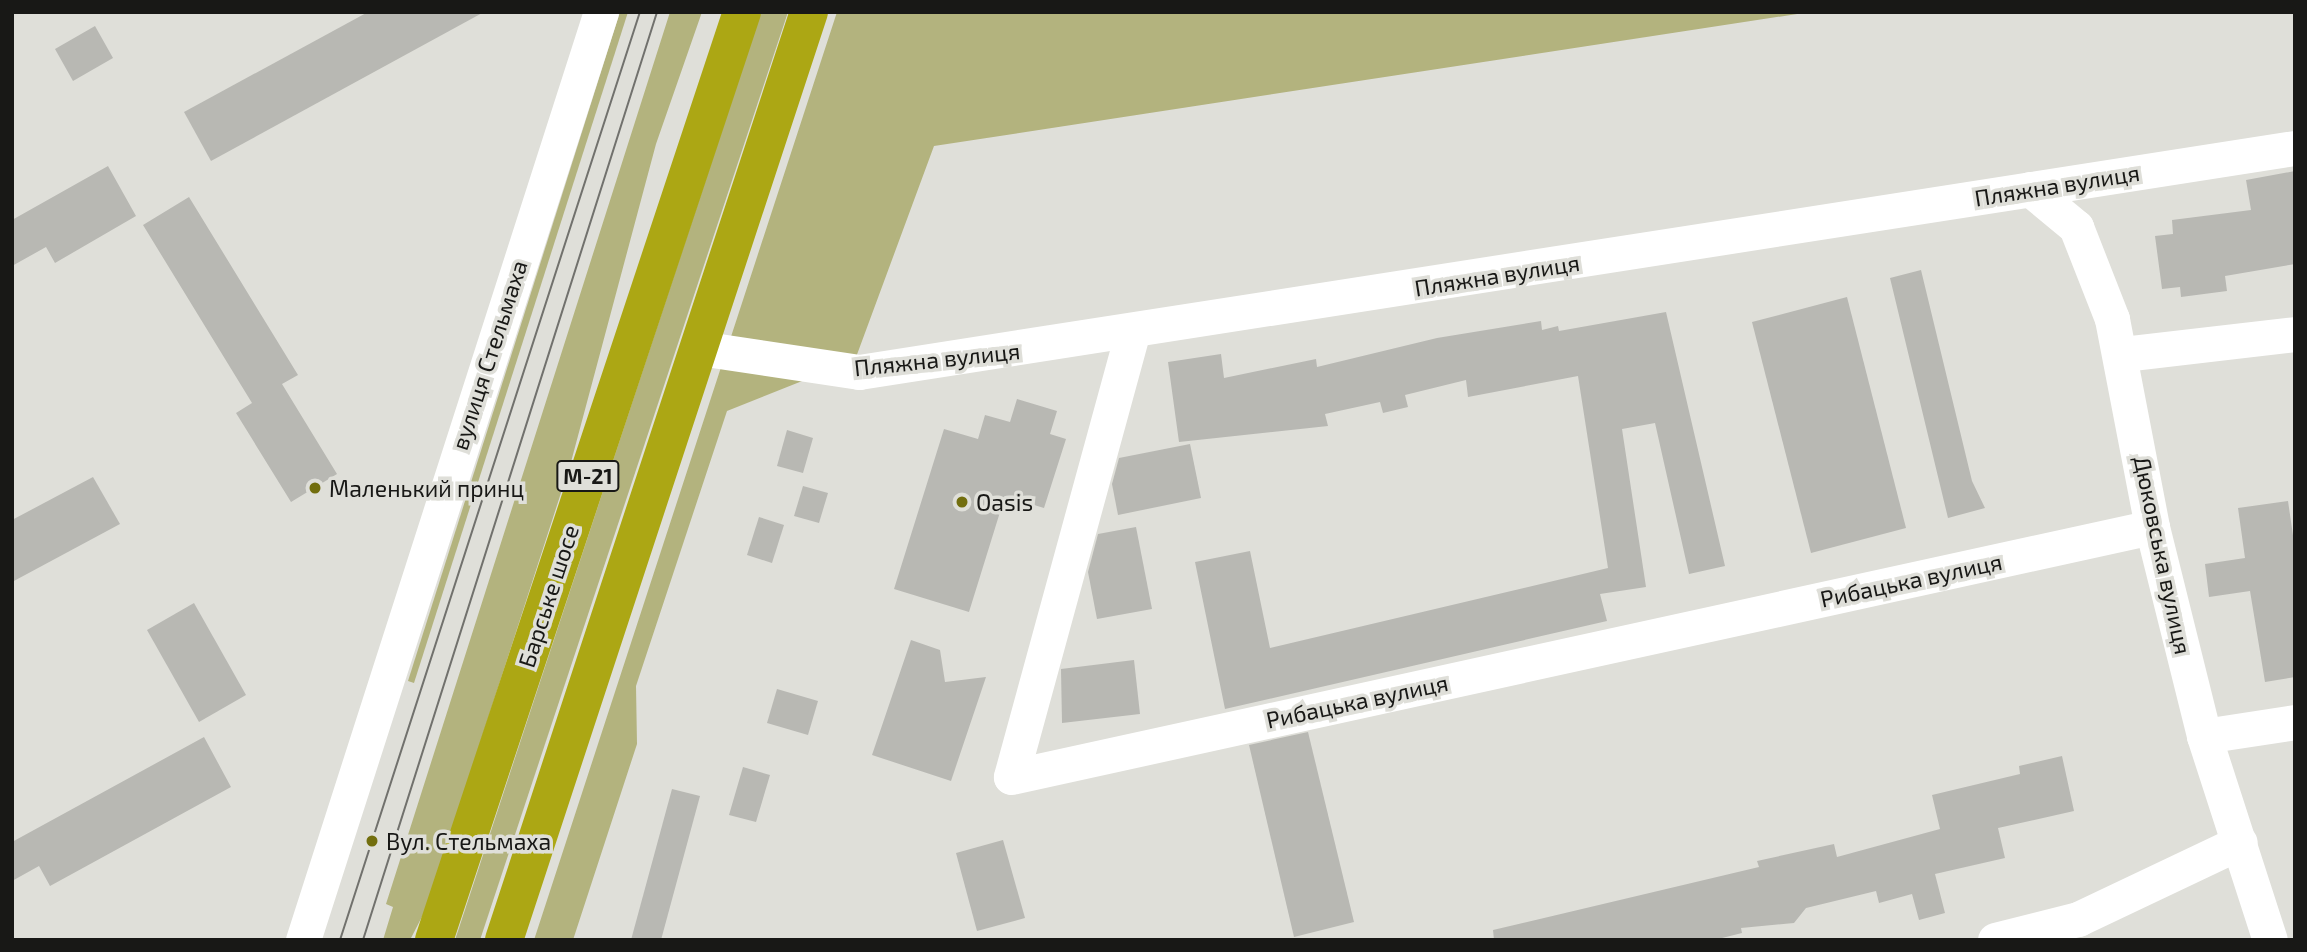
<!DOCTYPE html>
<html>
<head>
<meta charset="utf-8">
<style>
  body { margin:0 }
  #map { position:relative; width:2307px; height:952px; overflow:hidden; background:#dfdfd9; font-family:"Exo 2",sans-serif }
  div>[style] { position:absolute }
  .green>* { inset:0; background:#b3b37e }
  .building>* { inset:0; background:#b8b8b3 }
  .minor>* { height:35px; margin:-17.5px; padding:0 17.5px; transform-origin:17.5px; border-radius:17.5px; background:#fff }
  .highway>* { height:38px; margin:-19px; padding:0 19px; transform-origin:19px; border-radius:19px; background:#aca714 }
  .tram>* { height:2px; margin:-1px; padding:0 1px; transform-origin:1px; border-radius:1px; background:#71716d }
  .dots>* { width:19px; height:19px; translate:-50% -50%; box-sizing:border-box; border:4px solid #dfdfd9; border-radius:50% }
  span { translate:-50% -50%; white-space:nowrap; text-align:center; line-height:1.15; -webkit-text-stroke:7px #dfdfd9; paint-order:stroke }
  .shield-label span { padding:2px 5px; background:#dfdfd9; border:2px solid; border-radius:5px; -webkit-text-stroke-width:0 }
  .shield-label { font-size:21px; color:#181816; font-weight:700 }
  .street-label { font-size:23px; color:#181816 }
  .poi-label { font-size:23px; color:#181816 }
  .left { translate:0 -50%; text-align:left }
  .frame { position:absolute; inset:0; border:14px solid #181816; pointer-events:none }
</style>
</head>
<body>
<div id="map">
  <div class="green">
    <i style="clip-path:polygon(620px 12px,628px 12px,414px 683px,408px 681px)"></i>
    <i style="clip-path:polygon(670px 12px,702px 12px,656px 144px,571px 462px,427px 907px,410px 940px,383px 940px,393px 907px,386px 904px)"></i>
    <i style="clip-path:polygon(761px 12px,788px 12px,480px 940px,455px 940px)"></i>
    <i style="clip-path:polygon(837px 12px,1810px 12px,934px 146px,855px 360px,727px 411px,636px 686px,637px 744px,573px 940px,534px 940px)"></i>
  </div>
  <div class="building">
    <i style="clip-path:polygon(368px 12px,484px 12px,211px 161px,184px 112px)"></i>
    <i style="clip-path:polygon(95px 26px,113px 58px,73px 81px,55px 49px)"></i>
    <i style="clip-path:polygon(108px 166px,136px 216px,55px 263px,46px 247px,12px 266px,12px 220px)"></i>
    <i style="clip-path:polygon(2295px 171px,2295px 264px,2225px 276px,2227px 291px,2181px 297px,2180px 287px,2162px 289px,2155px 236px,2173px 234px,2172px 220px,2251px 210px,2246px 180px)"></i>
    <i style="clip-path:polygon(189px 197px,298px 375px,282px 384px,337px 474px,291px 502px,236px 413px,252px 403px,143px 225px)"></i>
    <i style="clip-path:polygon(1921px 270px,1972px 481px,1985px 508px,1948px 518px,1890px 278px)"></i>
    <i style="clip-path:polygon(1847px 297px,1906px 528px,1811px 553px,1752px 322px)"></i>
    <i style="clip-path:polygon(1666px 312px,1725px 566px,1689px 574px,1655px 423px,1622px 429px,1646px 587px,1600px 594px,1607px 621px,1225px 709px,1195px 562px,1250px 551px,1270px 648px,1608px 568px,1578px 376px,1468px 397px,1466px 380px,1405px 395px,1408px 407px,1383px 413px,1380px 402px,1325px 414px,1328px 426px,1179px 442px,1168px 362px,1221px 354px,1224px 378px,1316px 359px,1317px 367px,1437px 338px,1541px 321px,1542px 330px,1558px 326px,1559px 331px)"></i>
    <i style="clip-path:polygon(1017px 399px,1057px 411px,1050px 434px,1066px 439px,1044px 508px,1005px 496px,969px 612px,894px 589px,944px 429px,978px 439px,985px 415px,1010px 422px)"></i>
    <i style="clip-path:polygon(787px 430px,813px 438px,803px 473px,777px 466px)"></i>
    <i style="clip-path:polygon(1190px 444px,1201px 498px,1118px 515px,1112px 484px,1119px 458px)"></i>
    <i style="clip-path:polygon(93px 477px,120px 524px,12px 582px,12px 520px)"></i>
    <i style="clip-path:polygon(803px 486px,828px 493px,819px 523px,794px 516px)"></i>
    <i style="clip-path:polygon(2288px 501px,2295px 549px,2295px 677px,2265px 682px,2250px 591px,2209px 597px,2205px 564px,2245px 558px,2238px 508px)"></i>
    <i style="clip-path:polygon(759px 517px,784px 525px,772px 563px,747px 555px)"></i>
    <i style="clip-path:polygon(1136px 527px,1152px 609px,1097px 619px,1088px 572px,1098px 534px)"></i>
    <i style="clip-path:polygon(194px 603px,246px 695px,199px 722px,147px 630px)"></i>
    <i style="clip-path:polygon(911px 640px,940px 650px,945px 682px,986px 677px,951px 781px,872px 755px)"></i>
    <i style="clip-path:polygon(1134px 660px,1140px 714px,1062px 723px,1061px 669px)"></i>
    <i style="clip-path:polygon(777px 689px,818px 701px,808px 735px,767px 723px)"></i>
    <i style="clip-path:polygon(1308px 732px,1354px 922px,1294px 937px,1249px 745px)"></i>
    <i style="clip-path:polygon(204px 737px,231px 787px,50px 886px,39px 866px,12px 881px,12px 842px)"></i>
    <i style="clip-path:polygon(2062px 756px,2074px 811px,1998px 828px,2005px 858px,1935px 874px,1945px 913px,1919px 920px,1912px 894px,1879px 903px,1876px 891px,1806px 908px,1794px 923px,1741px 928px,1742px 933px,1714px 940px,1494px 940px,1493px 930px,1759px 867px,1757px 861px,1834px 844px,1837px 857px,1940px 829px,1932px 795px,2020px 774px,2019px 766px)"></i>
    <i style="clip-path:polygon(743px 767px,770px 775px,756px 822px,729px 815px)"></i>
    <i style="clip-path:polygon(672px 789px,700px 796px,661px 940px,631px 940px)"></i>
    <i style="clip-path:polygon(1003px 840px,1025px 918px,977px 931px,956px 853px)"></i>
  </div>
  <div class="minor">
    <i style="left:2030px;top:189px;width:60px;rotate:39.6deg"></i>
    <i style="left:2076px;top:227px;width:99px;rotate:68.6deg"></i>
    <i style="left:2112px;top:319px;width:212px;rotate:79.1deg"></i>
    <i style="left:2152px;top:527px;width:215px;rotate:76deg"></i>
    <i style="left:2204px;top:736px;width:214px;rotate:72.1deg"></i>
    <i style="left:1132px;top:334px;width:459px;rotate:105.3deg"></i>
    <i style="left:1011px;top:777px;width:1168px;rotate:-12.36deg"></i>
    <i style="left:699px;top:348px;width:162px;rotate:8.5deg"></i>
    <i style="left:859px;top:372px;width:1453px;rotate:-8.87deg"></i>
    <i style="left:2123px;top:354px;width:173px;rotate:-6.6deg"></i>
    <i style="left:2204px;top:736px;width:92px;rotate:-8.7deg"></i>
    <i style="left:303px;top:940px;width:975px;rotate:-72.2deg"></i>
    <i style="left:1995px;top:940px;width:86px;rotate:-14.2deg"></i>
    <i style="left:2078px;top:919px;width:179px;rotate:-25.4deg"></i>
  </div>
  <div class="highway">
    <i style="left:434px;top:940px;width:978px;rotate:-71.64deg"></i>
    <i style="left:504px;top:940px;width:977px;rotate:-71.81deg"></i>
  </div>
  <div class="tram">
    <i style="left:340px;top:940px;width:975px;rotate:-72.09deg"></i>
    <i style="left:363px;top:940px;width:973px;rotate:-72.42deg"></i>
  </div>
  <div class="dots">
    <i style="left:315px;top:488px;background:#726e0e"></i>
    <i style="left:962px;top:502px;background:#726e0e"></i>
    <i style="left:372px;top:841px;background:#726e0e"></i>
  </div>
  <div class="shield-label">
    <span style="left:588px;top:476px">М-21</span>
  </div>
  <div class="street-label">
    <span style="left:2057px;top:185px;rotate:-9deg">Пляжна вулиця</span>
    <span style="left:1497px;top:275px;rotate:-9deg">Пляжна вулиця</span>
    <span style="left:489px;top:355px;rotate:-72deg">вулиця Стельмаха</span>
    <span style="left:937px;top:359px;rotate:-6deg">Пляжна вулиця</span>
    <span style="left:2163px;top:555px;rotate:78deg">Дюковська вулиця</span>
    <span style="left:1911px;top:580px;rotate:-12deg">Рибацька вулиця</span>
    <span style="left:548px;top:596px;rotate:-72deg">Барське шосе</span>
    <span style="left:1357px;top:701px;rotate:-12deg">Рибацька вулиця</span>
  </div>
  <div class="poi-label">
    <span class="left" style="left:329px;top:488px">Маленький принц</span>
    <span class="left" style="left:976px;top:502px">Oasis</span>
    <span class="left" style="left:386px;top:841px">Вул. Стельмаха</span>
  </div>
  <div class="frame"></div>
</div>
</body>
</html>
